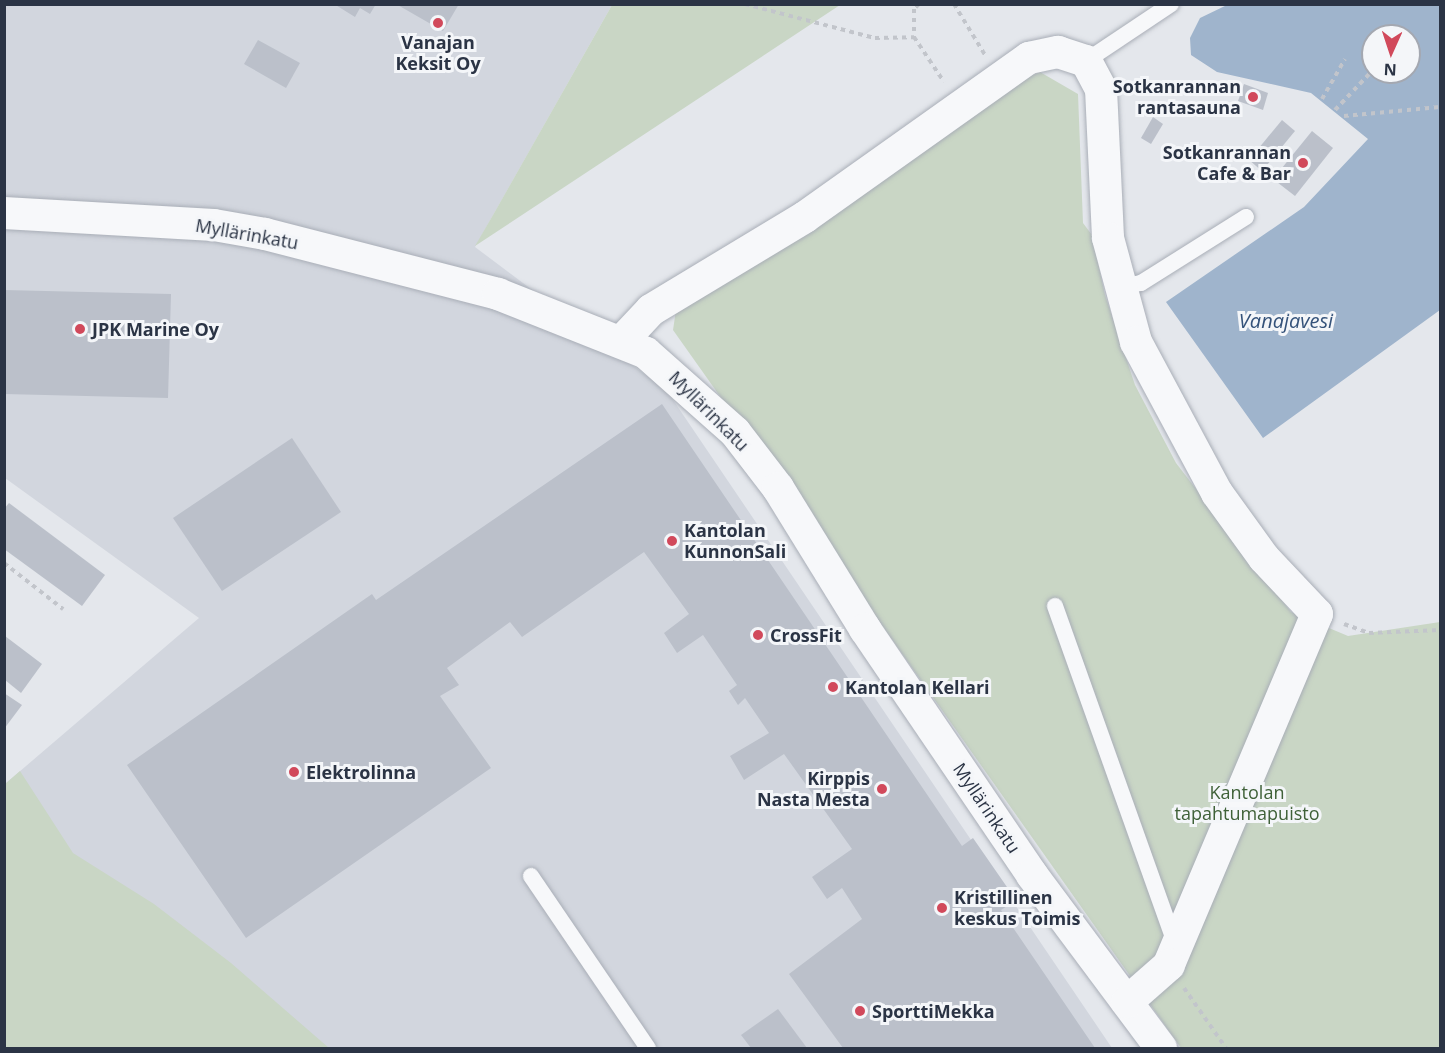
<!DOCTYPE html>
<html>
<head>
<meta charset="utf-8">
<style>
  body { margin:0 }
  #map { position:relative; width:1445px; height:1053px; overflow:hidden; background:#e4e7ec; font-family:"Open Sans",sans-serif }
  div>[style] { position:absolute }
  .built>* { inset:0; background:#d2d6de }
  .green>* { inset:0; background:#c9d6c5 }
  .water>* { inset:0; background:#9fb4cc }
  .building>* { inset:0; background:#bbc0ca }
  .path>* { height:4px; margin-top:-2px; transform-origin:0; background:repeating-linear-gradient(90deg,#c2c5cb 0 4.5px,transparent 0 9px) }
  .roads { filter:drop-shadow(0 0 2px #a9aeb7) drop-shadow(0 0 2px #a9aeb7) }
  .lane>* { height:16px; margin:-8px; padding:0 8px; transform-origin:8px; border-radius:8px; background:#f7f8fa }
  .street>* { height:32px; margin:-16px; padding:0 16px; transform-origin:16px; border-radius:16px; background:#f7f8fa }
  .dots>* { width:16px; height:16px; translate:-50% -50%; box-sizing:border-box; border:3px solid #f4f6f9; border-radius:50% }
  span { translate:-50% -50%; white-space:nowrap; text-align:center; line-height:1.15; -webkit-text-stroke:6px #f4f6f9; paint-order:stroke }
  .poi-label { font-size:18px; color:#2b3445; font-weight:700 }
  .right { translate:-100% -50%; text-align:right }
  .left { translate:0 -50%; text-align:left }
  .street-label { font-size:18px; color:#2b3445 }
  .park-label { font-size:18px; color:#3f6138 }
  .water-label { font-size:20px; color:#34527a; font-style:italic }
  .frame { position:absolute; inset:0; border:6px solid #2b3445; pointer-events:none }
  .north { position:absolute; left:1361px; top:24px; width:60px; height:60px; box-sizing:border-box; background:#f4f6f9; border:2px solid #a4a8b1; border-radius:50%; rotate:183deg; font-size:16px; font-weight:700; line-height:24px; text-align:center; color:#2b3445 }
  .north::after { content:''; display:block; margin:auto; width:21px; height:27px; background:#d1495b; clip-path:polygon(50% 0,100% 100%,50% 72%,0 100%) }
</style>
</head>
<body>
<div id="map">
  <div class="built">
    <i style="clip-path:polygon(5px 5px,612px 5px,475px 247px,667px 391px,1112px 1048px,5px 1048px,5px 784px,199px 618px,5px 478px)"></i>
  </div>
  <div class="green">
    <i style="clip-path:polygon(612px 5px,840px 5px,475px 246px,493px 215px)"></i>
    <i style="clip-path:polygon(1040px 72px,1078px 94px,1083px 223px,1092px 235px,1105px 295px,1135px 385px,1176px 463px,1291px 612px,1348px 636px,1440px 622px,1440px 1048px,1181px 1048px,673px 330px,676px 310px,968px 102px)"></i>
    <i style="clip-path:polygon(20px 771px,73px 853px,154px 904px,231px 963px,329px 1048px,5px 1048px,5px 784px)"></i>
  </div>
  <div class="water">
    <i style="clip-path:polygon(evenodd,1227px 5px,1440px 5px,1440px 310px,1263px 438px,1166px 302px,1304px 207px,1368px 139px,1311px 93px,1217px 72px,1191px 55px,1190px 38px,1200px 18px,1227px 5px,1373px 36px,1409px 36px,1409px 72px,1373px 72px,1373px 36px)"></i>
  </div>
  <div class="building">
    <i style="clip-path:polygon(334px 4px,376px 4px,370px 14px,360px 8px,355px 17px)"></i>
    <i style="clip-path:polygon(396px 4px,459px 4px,443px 31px)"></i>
    <i style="clip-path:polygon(258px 40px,300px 63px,286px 88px,244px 64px)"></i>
    <i style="clip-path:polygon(1244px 84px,1268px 93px,1263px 110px,1238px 101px)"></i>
    <i style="clip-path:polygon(1153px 117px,1163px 124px,1151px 144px,1141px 138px)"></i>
    <i style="clip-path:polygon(1282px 120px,1295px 131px,1262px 171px,1249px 160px)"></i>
    <i style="clip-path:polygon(1312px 131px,1333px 148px,1295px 196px,1273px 179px)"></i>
    <i style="clip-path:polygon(4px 290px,171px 294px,168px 398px,4px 394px)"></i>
    <i style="clip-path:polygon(662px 404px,962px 846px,973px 838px,1016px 900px,1001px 910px,1095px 1048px,843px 1048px,789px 974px,862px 919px,842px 888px,827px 899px,812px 877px,852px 849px,784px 754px,744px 780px,730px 756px,769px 733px,745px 698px,738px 705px,729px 691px,737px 685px,703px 635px,677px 653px,664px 633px,689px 614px,644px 552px,522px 637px,510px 622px,447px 668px,459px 685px,440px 696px,491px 768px,246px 938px,127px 765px,372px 594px,376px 600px)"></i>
    <i style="clip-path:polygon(292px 438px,341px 512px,222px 591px,173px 518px)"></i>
    <i style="clip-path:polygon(9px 503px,105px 575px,82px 606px,4px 549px,4px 509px)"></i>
    <i style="clip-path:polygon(5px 636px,42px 664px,21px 693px,5px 680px)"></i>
    <i style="clip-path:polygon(4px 693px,22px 705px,4px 729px)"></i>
    <i style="clip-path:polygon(778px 1009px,807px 1048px,751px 1048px,741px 1035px)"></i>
  </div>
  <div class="path">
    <i style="left:745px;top:4px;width:134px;rotate:14.7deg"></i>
    <i style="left:875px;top:38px;width:39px;rotate:-1deg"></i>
    <i style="left:919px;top:4px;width:7px;rotate:135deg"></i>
    <i style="left:914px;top:9px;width:28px;rotate:90deg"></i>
    <i style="left:914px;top:37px;width:54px;rotate:56.3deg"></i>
    <i style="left:954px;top:4px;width:60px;rotate:58.7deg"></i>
    <i style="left:1322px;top:99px;width:46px;rotate:-60.1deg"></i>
    <i style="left:1335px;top:110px;width:55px;rotate:-46.5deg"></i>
    <i style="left:1344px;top:116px;width:96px;rotate:-5.4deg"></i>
    <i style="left:4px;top:563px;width:75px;rotate:37.9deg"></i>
    <i style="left:1344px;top:624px;width:27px;rotate:20deg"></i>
    <i style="left:1369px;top:633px;width:71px;rotate:-2.4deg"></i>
    <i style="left:1184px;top:988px;width:73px;rotate:55deg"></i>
  </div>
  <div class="roads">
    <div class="lane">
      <i style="left:1086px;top:61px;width:102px;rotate:-33.8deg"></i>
      <i style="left:1120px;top:287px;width:21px;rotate:-11deg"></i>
      <i style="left:1141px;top:283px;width:124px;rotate:-32.2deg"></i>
      <i style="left:1055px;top:606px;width:360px;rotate:70.4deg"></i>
      <i style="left:531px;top:876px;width:208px;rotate:55.8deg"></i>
    </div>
    <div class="street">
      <i style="left:4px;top:213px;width:210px;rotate:3.3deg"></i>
      <i style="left:214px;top:225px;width:52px;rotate:10deg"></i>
      <i style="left:265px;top:234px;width:241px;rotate:14.4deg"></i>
      <i style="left:498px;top:294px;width:159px;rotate:21.7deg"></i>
      <i style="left:646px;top:353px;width:119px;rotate:41.6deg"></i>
      <i style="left:735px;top:432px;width:71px;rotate:52.5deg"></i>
      <i style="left:778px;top:488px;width:166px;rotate:58.3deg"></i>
      <i style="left:865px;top:629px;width:297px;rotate:55.8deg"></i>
      <i style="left:1032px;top:875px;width:216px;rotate:53.3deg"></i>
      <i style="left:622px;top:341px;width:42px;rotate:-46.9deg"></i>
      <i style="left:651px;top:310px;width:180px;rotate:-31.1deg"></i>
      <i style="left:805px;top:217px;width:275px;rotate:-35.4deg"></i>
      <i style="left:1029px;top:58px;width:30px;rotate:-12deg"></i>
      <i style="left:1058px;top:52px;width:29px;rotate:18deg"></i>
      <i style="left:1086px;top:61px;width:32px;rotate:62deg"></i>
      <i style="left:1101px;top:89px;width:149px;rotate:87.3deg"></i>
      <i style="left:1108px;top:238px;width:108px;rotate:74.9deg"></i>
      <i style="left:1136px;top:342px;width:171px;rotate:61.8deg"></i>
      <i style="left:1217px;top:493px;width:80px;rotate:54.1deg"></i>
      <i style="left:1264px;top:558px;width:77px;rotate:46.6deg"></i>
      <i style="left:1317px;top:614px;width:381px;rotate:112.9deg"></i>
      <i style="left:1169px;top:965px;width:56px;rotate:138.6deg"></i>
    </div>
  </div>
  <div class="dots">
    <i style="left:438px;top:23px;background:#d1495b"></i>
    <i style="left:1253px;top:97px;background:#d1495b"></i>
    <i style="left:1303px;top:163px;background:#d1495b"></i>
    <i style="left:80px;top:329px;background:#d1495b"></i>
    <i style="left:672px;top:541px;background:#d1495b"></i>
    <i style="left:758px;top:635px;background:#d1495b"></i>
    <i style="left:833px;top:687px;background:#d1495b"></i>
    <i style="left:294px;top:772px;background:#d1495b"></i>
    <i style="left:882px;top:789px;background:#d1495b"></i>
    <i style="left:942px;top:908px;background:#d1495b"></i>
    <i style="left:860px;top:1011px;background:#d1495b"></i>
  </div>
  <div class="poi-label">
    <span style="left:438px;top:53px">Vanajan<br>Keksit Oy</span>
    <span class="right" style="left:1241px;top:97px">Sotkanrannan<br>rantasauna</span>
    <span class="right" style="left:1291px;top:163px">Sotkanrannan<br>Cafe &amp; Bar</span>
    <span class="left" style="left:92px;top:329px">JPK Marine Oy</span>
    <span class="left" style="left:684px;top:541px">Kantolan<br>KunnonSali</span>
    <span class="left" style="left:770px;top:635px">CrossFit</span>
    <span class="left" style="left:845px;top:687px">Kantolan Kellari</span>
    <span class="left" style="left:306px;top:772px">Elektrolinna</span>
    <span class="right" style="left:870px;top:789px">Kirppis<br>Nasta Mesta</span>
    <span class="left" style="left:954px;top:908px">Kristillinen<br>keskus Toimis</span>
    <span class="left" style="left:872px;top:1011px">SporttiMekka</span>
  </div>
  <div class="street-label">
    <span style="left:247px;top:234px;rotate:10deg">Myllärinkatu</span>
    <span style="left:709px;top:411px;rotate:45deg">Myllärinkatu</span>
    <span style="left:987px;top:808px;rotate:56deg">Myllärinkatu</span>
  </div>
  <div class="park-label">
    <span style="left:1247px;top:803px">Kantolan<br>tapahtumapuisto</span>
  </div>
  <div class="water-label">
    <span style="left:1286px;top:320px">Vanajavesi</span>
  </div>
  <div class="frame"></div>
  <div class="north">N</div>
</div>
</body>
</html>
